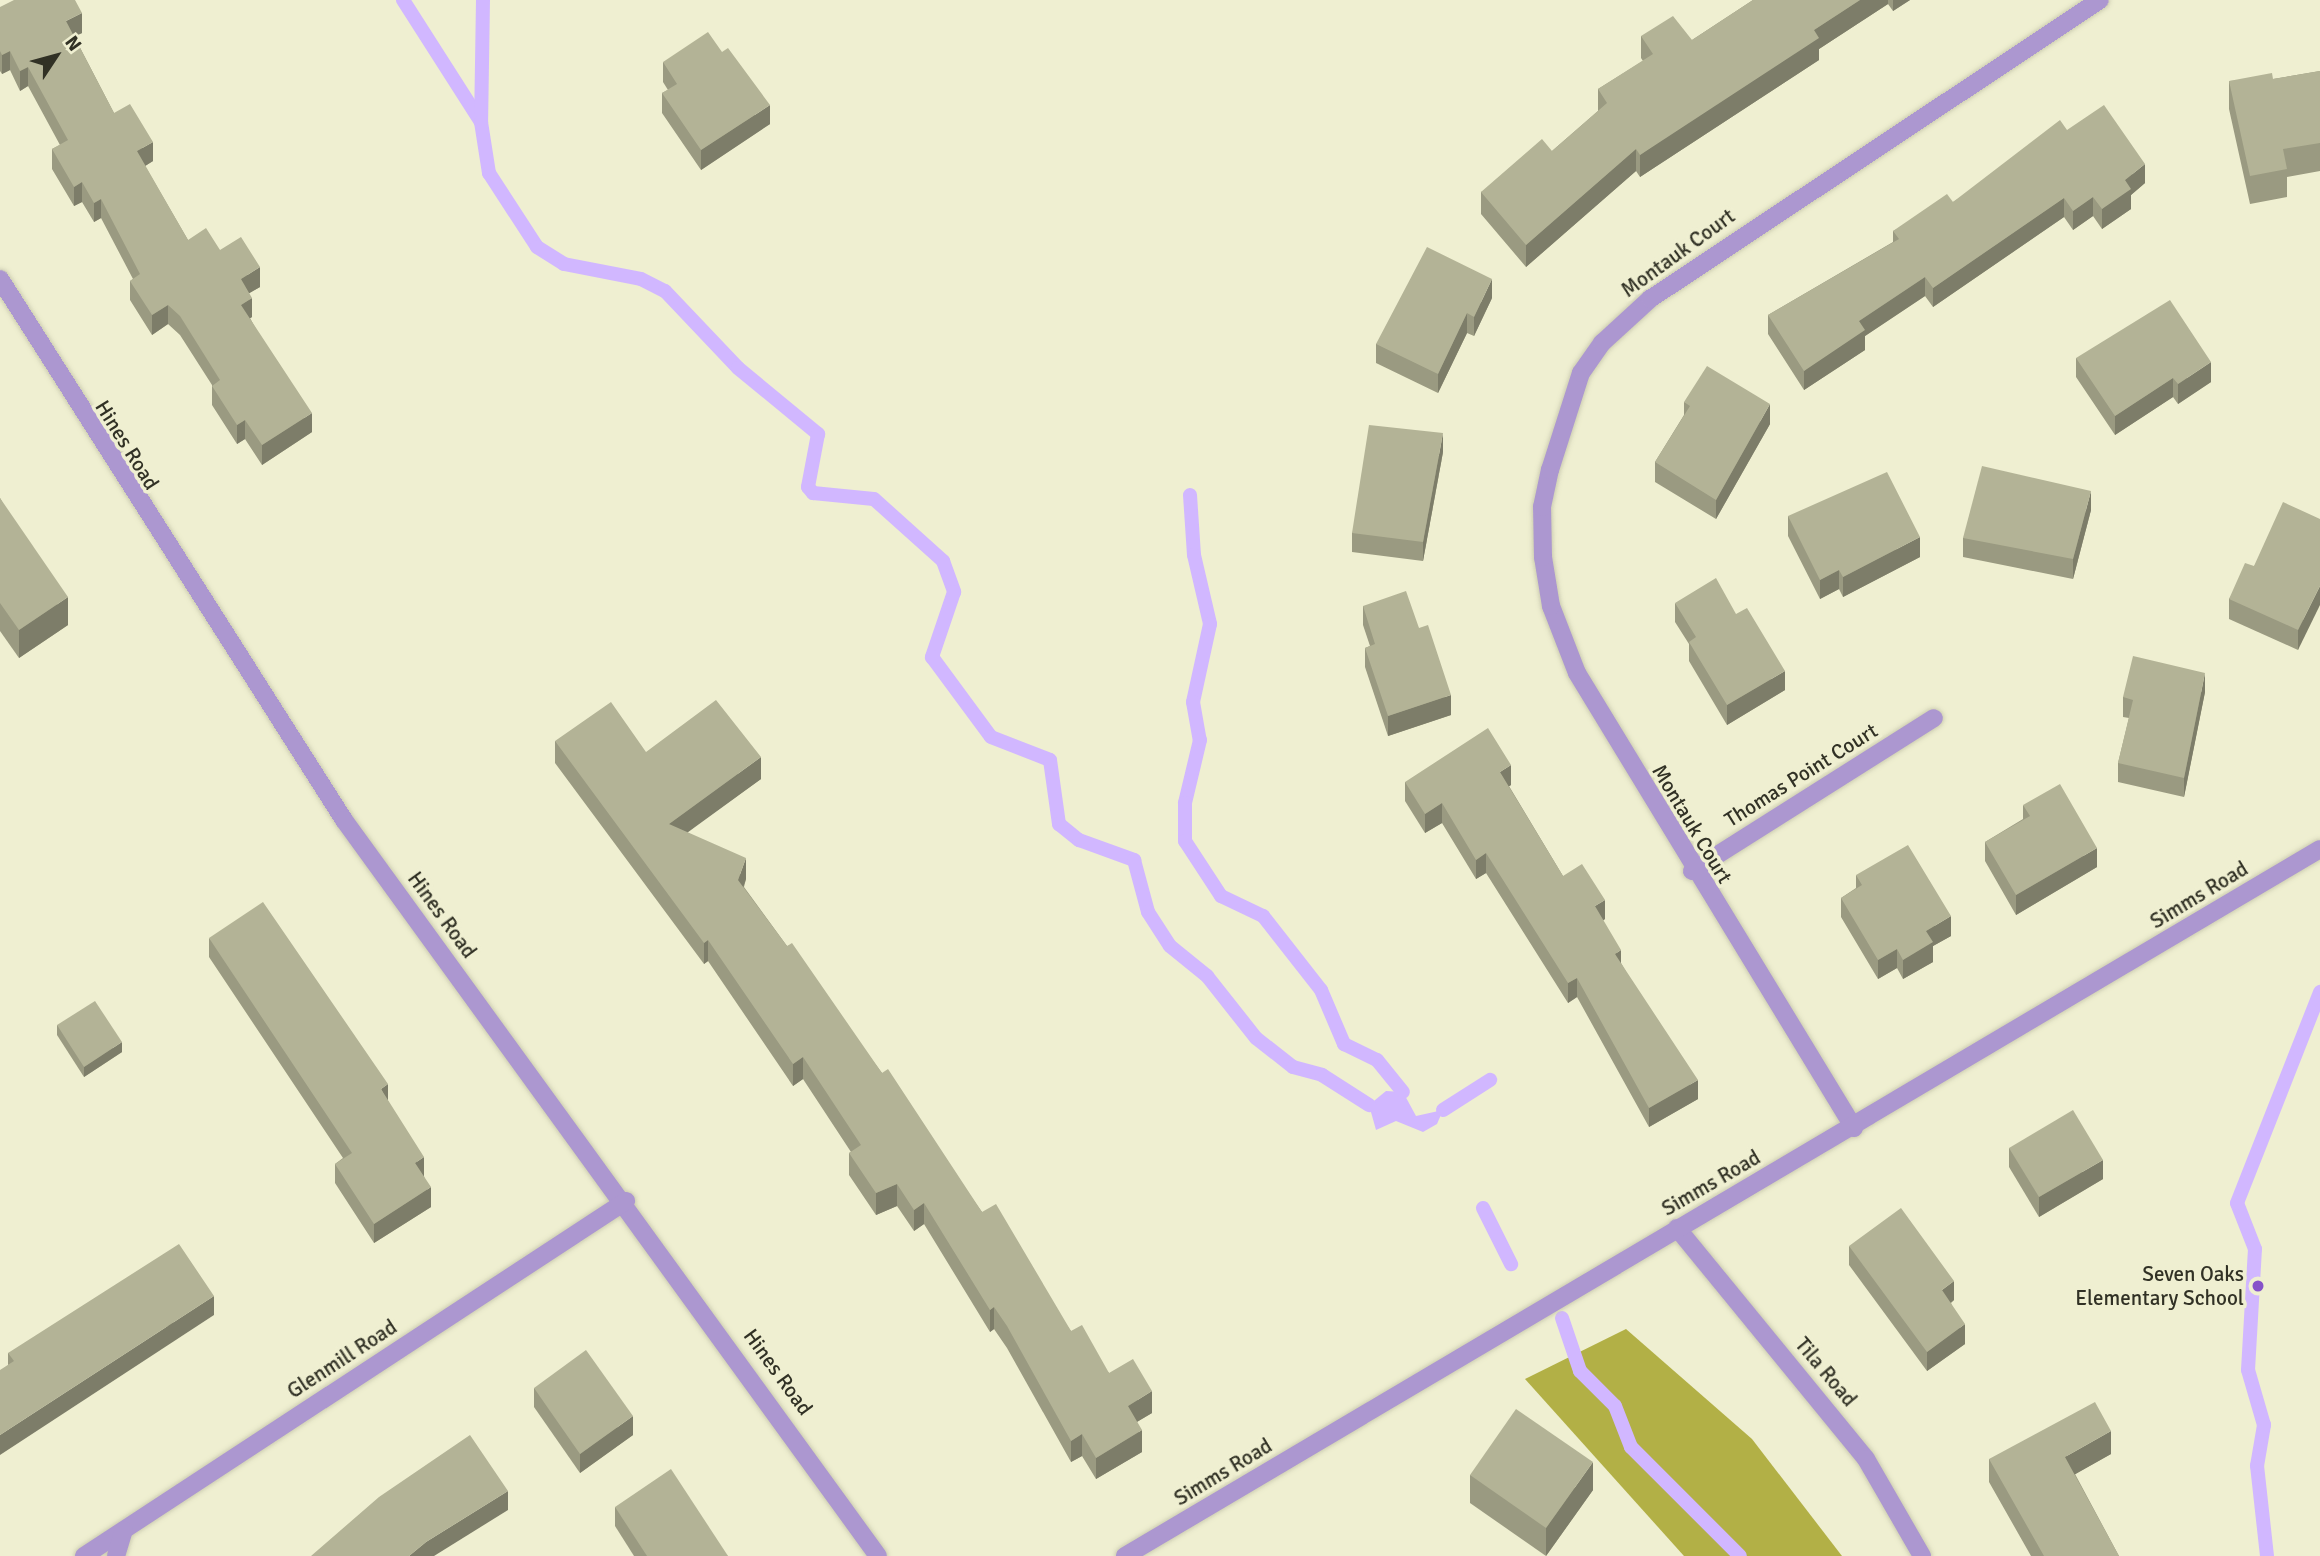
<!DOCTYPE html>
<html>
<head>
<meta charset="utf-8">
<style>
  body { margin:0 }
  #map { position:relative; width:2320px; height:1556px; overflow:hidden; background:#efefd1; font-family:Signika,sans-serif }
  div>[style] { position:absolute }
  .forest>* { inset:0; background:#b2b046 }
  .water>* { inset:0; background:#d1b7ff }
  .stream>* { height:14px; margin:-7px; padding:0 7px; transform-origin:7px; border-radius:7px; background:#d1b7ff }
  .roads { filter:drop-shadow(0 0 2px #cdcdb2) drop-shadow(0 0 2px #cdcdb2) }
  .minor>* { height:18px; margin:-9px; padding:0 9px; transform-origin:9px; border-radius:9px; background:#ac97d0 }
  .wall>* { inset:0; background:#9a9a81 }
  .shaded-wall>* { inset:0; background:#7d7d69 }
  .building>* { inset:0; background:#b3b396 }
  .dots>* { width:19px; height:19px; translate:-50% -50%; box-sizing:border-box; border:4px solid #efefd1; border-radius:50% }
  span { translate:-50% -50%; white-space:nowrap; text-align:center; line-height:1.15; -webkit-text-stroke:7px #efefd1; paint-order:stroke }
  .street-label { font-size:21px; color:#313125 }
  .poi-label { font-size:21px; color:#313125 }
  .right { translate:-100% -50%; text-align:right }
  .north { position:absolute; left:21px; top:21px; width:70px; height:70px; -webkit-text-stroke:5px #efefd1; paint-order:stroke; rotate:54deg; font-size:19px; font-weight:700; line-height:28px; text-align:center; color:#313125 }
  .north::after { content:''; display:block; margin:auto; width:24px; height:32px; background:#313125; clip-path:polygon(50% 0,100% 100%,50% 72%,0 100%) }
</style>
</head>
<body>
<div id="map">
  <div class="forest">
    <i style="clip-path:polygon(1626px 1329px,1752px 1439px,1842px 1556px,1684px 1556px,1525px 1379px)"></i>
  </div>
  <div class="water">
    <i style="clip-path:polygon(1386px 1091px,1403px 1092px,1416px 1116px,1443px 1110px,1437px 1124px,1423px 1132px,1396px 1121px,1376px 1130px,1369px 1105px)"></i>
  </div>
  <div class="stream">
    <i style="left:403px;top:0;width:145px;rotate:57.4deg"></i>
    <i style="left:483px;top:0;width:122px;rotate:90.9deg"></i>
    <i style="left:481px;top:122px;width:52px;rotate:81.1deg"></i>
    <i style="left:489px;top:173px;width:88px;rotate:57deg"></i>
    <i style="left:537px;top:247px;width:32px;rotate:32deg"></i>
    <i style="left:564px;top:264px;width:78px;rotate:11deg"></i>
    <i style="left:641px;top:279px;width:27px;rotate:27deg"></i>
    <i style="left:665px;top:291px;width:106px;rotate:46.5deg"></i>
    <i style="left:738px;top:368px;width:104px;rotate:39.5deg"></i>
    <i style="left:818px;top:434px;width:54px;rotate:100.7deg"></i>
    <i style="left:808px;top:487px;width:8px;rotate:50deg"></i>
    <i style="left:813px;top:493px;width:61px;rotate:5.6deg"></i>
    <i style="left:874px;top:499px;width:93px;rotate:41.9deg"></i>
    <i style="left:943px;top:561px;width:33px;rotate:70deg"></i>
    <i style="left:954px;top:592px;width:69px;rotate:108.7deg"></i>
    <i style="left:932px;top:657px;width:99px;rotate:53.6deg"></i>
    <i style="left:991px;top:737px;width:63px;rotate:21.3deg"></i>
    <i style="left:1050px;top:760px;width:65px;rotate:82deg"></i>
    <i style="left:1059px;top:824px;width:26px;rotate:39deg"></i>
    <i style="left:1079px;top:840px;width:59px;rotate:20deg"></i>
    <i style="left:1134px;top:860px;width:54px;rotate:74.9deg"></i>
    <i style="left:1148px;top:912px;width:40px;rotate:57.1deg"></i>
    <i style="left:1170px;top:946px;width:48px;rotate:39deg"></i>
    <i style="left:1207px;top:976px;width:79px;rotate:51.7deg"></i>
    <i style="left:1256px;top:1038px;width:47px;rotate:38.1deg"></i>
    <i style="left:1293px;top:1067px;width:30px;rotate:15deg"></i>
    <i style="left:1322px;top:1075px;width:56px;rotate:32.6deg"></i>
    <i style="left:1190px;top:495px;width:60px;rotate:86.2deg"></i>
    <i style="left:1194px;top:555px;width:71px;rotate:76.9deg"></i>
    <i style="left:1210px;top:624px;width:80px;rotate:102.3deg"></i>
    <i style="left:1193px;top:702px;width:39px;rotate:80deg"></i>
    <i style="left:1200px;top:740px;width:65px;rotate:103.4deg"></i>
    <i style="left:1185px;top:803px;width:38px;rotate:90deg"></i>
    <i style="left:1185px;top:841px;width:66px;rotate:56.8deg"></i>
    <i style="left:1221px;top:896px;width:47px;rotate:25.5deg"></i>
    <i style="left:1263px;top:916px;width:94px;rotate:51.9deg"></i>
    <i style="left:1321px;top:990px;width:59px;rotate:66.9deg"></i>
    <i style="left:1344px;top:1044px;width:37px;rotate:26deg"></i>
    <i style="left:1377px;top:1060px;width:41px;rotate:50.9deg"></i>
    <i style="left:1443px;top:1110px;width:56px;rotate:-32.6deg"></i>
    <i style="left:1483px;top:1208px;width:63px;rotate:63.4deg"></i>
    <i style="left:1562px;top:1318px;width:56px;rotate:71.2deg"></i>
    <i style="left:1580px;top:1371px;width:49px;rotate:45deg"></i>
    <i style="left:1615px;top:1406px;width:44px;rotate:68.7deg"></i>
    <i style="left:1631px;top:1447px;width:154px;rotate:45deg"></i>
    <i style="left:2267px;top:1556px;width:91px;rotate:-96.3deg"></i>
    <i style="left:2257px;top:1466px;width:42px;rotate:-80.3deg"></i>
    <i style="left:2264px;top:1425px;width:57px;rotate:-106.2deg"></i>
    <i style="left:2248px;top:1370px;width:121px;rotate:-86.7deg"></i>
    <i style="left:2255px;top:1249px;width:49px;rotate:-111.4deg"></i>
    <i style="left:2237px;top:1203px;width:227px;rotate:-68.5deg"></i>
  </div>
  <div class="roads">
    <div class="minor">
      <i style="left:0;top:279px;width:641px;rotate:57.55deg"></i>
      <i style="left:344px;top:820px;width:909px;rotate:54.04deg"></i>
      <i style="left:1692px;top:871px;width:286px;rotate:-32.3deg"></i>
      <i style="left:1854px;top:1128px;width:533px;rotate:-121.33deg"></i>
      <i style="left:1577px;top:673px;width:72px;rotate:-111.2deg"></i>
      <i style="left:1551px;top:606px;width:50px;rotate:-99.3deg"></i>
      <i style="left:1543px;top:557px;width:50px;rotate:-91.1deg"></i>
      <i style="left:1542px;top:507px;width:38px;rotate:-78deg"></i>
      <i style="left:1550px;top:470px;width:102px;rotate:-72.3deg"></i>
      <i style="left:1581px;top:373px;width:37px;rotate:-55deg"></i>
      <i style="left:1602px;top:343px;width:65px;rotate:-42.5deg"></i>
      <i style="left:1650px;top:299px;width:540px;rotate:-33.6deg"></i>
      <i style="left:1677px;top:1228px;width:298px;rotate:50.7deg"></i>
      <i style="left:1866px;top:1459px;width:112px;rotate:60deg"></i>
      <i style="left:84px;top:1556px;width:648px;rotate:-33.22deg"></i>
      <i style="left:116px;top:1556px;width:27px;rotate:-73deg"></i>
      <i style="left:1125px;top:1556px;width:1388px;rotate:-30.61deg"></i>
    </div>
  </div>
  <div class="wall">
    <i style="clip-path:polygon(1753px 0,1910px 0,1893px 11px,1888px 4px,1819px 49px,1819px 60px,1640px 177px,1636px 171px,1526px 267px,1481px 214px,1481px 192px,1552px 151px,1598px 111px,1598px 89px,1643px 61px,1641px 58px,1641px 36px,1692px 40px)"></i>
    <i style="clip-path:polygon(0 7px,82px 33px,74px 36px,114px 113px,153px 161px,145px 166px,188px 240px,220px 250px,260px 287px,249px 293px,252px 317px,250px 318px,312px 432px,262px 465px,245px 439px,237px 444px,212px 405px,212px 385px,180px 335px,168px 324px,152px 335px,130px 300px,130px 281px,133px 279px,101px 218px,94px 222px,82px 202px,74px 206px,52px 169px,52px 149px,60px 145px,28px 86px,20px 91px,10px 70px,2px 74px,0 71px)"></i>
    <i style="clip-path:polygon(663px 62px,770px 124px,701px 170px,662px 113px,662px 93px,668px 90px,663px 82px)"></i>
    <i style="clip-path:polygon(2320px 71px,2320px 171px,2287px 177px,2287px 197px,2250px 204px,2229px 109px,2229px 81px,2273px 79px)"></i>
    <i style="clip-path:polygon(2067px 130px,2145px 183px,2131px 195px,2131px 209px,2102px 229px,2093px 216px,2073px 230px,2064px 217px,1933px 307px,1925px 296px,1865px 336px,1865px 350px,1804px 390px,1768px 334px,1768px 315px,1893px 242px,1893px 231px,1953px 202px)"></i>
    <i style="clip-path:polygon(1492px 298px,1474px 336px,1467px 333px,1438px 393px,1376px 363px,1376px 344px)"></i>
    <i style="clip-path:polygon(2076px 358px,2211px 382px,2178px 404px,2173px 397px,2115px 435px,2076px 377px)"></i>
    <i style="clip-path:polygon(1684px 402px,1770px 424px,1716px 519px,1655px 482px,1655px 462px,1684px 415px)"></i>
    <i style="clip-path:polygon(1443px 452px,1423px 561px,1352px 552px,1352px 533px)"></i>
    <i style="clip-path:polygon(0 498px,68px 625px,19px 658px,0 631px)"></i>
    <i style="clip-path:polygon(2091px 510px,2073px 579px,1963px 557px,1963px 538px)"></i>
    <i style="clip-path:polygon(1788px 516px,1920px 557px,1843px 597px,1839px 589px,1820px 599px,1788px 536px)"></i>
    <i style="clip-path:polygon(2320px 519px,2298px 650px,2229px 619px,2229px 599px,2254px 566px)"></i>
    <i style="clip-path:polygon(1675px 603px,1785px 690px,1727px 725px,1689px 661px,1689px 644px,1675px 622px)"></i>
    <i style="clip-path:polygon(1363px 606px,1419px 628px,1451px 715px,1388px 736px,1365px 667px,1365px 648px,1370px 646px,1363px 625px)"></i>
    <i style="clip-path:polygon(2205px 692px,2184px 797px,2118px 782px,2118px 763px,2129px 718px,2123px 717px,2123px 697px)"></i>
    <i style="clip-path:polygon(555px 741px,646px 752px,761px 779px,687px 832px,746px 879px,744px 887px,787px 946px,882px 1073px,982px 1212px,1071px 1331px,1109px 1373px,1152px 1413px,1137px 1422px,1142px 1452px,1096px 1479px,1082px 1456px,1071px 1462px,1007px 1348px,994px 1329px,990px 1332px,924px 1224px,914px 1231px,897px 1206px,876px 1215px,849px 1175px,849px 1153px,851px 1152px,803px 1079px,793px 1086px,708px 961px,704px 964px,555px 763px)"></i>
    <i style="clip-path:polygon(1405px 782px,1511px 785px,1509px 786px,1563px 876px,1605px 919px,1603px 920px,1621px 963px,1698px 1099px,1649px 1127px,1577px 997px,1568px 1003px,1486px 873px,1476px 879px,1442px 823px,1425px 833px,1405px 801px)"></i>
    <i style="clip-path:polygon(2023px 805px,2097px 867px,2016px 915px,1985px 861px,1985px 842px,2023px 819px)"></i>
    <i style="clip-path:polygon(1856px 875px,1951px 936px,1933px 946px,1933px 962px,1903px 979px,1897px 968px,1878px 979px,1841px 917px,1841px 898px,1856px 888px)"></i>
    <i style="clip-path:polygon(209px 938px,388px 1101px,424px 1176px,431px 1207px,374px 1243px,335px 1183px,335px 1164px,343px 1158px,209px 957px)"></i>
    <i style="clip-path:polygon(57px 1025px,122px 1052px,84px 1077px,57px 1035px)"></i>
    <i style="clip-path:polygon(2009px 1148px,2103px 1179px,2039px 1217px,2009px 1167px)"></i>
    <i style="clip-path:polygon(1849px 1246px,1954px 1300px,1951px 1303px,1965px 1344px,1927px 1371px,1849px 1265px)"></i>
    <i style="clip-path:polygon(214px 1315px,8px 1365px,8px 1353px)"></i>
    <i style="clip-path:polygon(534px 1388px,633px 1435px,580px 1473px,534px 1407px)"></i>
    <i style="clip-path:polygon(2111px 1454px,2075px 1474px,2119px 1556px,2031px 1556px,1989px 1482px,1989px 1459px)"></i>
    <i style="clip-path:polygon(1470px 1475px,1593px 1490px,1546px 1556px,1470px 1503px)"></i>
    <i style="clip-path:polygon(615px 1507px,728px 1556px,634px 1556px,615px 1526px)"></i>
  </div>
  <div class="shaded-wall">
    <i style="clip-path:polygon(1860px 0,1888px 0,1888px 4px,1819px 49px,1819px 60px,1640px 177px,1640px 155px,1814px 30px)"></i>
    <i style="clip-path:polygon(1893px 0,1910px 0,1893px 11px)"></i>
    <i style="clip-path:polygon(82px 13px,82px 33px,66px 41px,66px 21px)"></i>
    <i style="clip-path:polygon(10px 51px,10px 70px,2px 74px,2px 55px)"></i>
    <i style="clip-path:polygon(28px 67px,28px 86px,20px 91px,20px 71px)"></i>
    <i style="clip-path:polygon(770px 105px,770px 124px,701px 170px,701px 150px)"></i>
    <i style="clip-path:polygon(153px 142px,153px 161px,137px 171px,137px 151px)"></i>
    <i style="clip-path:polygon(1636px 149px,1636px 171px,1526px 267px,1526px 245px)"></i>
    <i style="clip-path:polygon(2145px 164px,2145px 183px,2131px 195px,2131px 209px,2102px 229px,2102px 209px,2125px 180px)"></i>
    <i style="clip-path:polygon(82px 182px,82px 202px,74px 206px,74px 187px)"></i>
    <i style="clip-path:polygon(2093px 197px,2093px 216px,2073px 230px,2073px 211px)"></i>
    <i style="clip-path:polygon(2064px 198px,2064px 217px,1933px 307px,1933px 288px)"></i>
    <i style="clip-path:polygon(101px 199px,101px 218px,94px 222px,94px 203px)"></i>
    <i style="clip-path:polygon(260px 267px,260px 287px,241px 298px,241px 279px)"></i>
    <i style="clip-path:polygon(1925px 277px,1925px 296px,1865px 336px,1865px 350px,1804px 390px,1804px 371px,1859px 321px)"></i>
    <i style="clip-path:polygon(1492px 279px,1492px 298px,1474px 336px,1474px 317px)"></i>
    <i style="clip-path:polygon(252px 298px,252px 317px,241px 324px,241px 305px)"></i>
    <i style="clip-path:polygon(168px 305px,168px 324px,152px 335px,152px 315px)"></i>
    <i style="clip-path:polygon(1467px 313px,1467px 333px,1438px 393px,1438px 374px)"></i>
    <i style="clip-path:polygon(2211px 362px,2211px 382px,2178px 404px,2178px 384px)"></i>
    <i style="clip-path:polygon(2173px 378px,2173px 397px,2115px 435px,2115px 416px)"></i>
    <i style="clip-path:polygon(1770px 404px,1770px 424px,1716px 519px,1716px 500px)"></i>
    <i style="clip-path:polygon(312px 413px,312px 432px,262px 465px,262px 445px)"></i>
    <i style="clip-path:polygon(245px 420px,245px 439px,237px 444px,237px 425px)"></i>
    <i style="clip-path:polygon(1443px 433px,1443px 452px,1423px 561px,1423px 542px)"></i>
    <i style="clip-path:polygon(2091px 491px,2091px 510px,2073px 579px,2073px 559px)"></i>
    <i style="clip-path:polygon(1920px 537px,1920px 557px,1843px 597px,1843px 577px)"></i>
    <i style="clip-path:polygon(1839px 570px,1839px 589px,1820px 599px,1820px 580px)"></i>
    <i style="clip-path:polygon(2320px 586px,2320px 605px,2298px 650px,2298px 630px)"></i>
    <i style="clip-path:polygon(68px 597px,68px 625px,19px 658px,19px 630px)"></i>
    <i style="clip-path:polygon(1785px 671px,1785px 690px,1727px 725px,1727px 705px)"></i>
    <i style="clip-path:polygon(2205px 673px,2205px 692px,2184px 797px,2184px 778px)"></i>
    <i style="clip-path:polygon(1451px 695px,1451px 715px,1388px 736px,1388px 716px)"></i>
    <i style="clip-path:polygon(761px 757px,761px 779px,669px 846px,669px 824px)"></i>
    <i style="clip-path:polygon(1511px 765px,1511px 785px,1500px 792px,1500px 772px)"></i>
    <i style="clip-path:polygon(1442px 803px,1442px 823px,1425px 833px,1425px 814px)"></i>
    <i style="clip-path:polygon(2097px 848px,2097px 867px,2016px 915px,2016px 895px)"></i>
    <i style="clip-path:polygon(1486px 853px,1486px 873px,1476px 879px,1476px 860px)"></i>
    <i style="clip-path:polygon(746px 858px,746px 879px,738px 902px,738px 880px)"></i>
    <i style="clip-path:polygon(1605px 900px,1605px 919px,1595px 926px,1595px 906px)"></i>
    <i style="clip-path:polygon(1951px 916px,1951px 936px,1933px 946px,1933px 962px,1903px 979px,1903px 960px,1926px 931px)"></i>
    <i style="clip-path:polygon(708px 940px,708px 961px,704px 964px,704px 943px)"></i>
    <i style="clip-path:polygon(1897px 949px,1897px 968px,1878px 979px,1878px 960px)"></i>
    <i style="clip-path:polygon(1621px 950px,1621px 969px,1615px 954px)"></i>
    <i style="clip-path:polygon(1577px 978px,1577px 997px,1568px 1003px,1568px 983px)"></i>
    <i style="clip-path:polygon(122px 1042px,122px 1052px,84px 1077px,84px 1067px)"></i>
    <i style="clip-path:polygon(803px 1057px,803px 1079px,793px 1086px,793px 1064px)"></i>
    <i style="clip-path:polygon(1698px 1080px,1698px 1099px,1649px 1127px,1649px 1108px)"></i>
    <i style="clip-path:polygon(388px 1084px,388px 1104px,381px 1089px)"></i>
    <i style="clip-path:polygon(424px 1157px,424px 1177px,415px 1163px)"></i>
    <i style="clip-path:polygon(2103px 1160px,2103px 1179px,2039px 1217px,2039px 1197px)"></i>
    <i style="clip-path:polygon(897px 1184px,897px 1206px,876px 1215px,876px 1193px)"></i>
    <i style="clip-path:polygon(431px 1187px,431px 1207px,374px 1243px,374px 1224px)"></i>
    <i style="clip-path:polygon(924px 1203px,924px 1224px,914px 1231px,914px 1210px)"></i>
    <i style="clip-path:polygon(1954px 1281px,1954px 1300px,1942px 1309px,1942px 1290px)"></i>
    <i style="clip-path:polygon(214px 1296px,214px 1315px,0 1455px,0 1435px)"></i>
    <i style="clip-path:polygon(994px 1307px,994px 1329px,990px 1332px,990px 1310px)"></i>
    <i style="clip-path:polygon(1965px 1324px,1965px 1344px,1927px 1371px,1927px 1352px)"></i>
    <i style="clip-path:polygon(1152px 1391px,1152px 1413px,1128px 1427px,1128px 1406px)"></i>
    <i style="clip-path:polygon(633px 1416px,633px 1435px,580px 1473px,580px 1454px)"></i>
    <i style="clip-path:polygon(1142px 1430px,1142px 1452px,1096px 1479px,1096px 1458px)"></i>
    <i style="clip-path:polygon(2111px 1431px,2111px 1454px,2065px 1480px,2065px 1457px)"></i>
    <i style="clip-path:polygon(1082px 1434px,1082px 1456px,1071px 1462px,1071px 1441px)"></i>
    <i style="clip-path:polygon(1593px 1462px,1593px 1490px,1546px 1556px,1546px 1528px)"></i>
    <i style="clip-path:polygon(508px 1491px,508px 1510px,434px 1556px,409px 1556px,426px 1542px)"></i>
  </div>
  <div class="building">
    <i style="clip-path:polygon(14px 0,75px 0,82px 13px,66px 21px,114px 113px,130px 104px,153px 142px,137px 151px,188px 240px,206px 228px,220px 250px,241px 237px,260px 267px,241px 279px,252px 298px,241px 305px,312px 413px,262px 445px,245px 420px,237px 425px,212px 386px,220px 380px,180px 316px,168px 305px,152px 315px,130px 281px,140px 274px,101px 199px,94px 203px,82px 182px,74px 187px,52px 149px,68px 140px,28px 67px,20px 71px,10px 51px,2px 55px,0 51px,0 7px)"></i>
    <i style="clip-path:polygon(1753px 0,1860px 0,1814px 30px,1819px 38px,1640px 155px,1636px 149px,1526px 245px,1481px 192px,1542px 139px,1552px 151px,1607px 103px,1598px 89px,1653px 54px,1641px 36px,1673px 16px,1692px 40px)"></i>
    <i style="clip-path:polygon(708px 32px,722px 52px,728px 48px,770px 105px,701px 150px,662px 93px,677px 84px,663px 62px)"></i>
    <i style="clip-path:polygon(2320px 71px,2320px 143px,2283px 149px,2287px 169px,2250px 176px,2229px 81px,2272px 73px,2273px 79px)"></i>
    <i style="clip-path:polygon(2104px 105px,2145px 164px,2125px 180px,2131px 189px,2102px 209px,2093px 197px,2073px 211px,2064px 198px,1933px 288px,1925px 277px,1859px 321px,1865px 330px,1804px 371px,1768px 315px,1899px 239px,1893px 231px,1947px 194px,1953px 202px,2060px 120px,2067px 130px)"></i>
    <i style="clip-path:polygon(1427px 247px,1492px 279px,1474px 317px,1467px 313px,1438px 374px,1376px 344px)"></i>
    <i style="clip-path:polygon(2170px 300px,2211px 362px,2178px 384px,2173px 378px,2115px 416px,2076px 358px)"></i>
    <i style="clip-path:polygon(1707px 366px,1770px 404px,1716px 500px,1655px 462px,1690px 406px,1684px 402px)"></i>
    <i style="clip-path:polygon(1369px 425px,1443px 433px,1423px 542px,1352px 533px)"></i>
    <i style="clip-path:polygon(1982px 466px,2091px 491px,2073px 559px,1963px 538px)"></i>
    <i style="clip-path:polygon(1887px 472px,1920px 537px,1843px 577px,1839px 570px,1820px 580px,1788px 516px)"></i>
    <i style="clip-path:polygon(0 498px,68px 597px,19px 630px,0 603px)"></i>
    <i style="clip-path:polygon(2283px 502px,2320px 519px,2320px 586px,2298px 630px,2229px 599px,2245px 563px,2254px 566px)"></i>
    <i style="clip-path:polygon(1716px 578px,1736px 614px,1747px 608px,1785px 671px,1727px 705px,1689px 642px,1696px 637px,1675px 603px)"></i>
    <i style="clip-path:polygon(1406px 591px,1419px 628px,1428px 625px,1451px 695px,1388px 716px,1365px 648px,1375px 644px,1363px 606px)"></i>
    <i style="clip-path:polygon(2133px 656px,2205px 673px,2184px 778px,2118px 763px,2133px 700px,2123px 697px)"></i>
    <i style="clip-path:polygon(716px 700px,761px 757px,669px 824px,746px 858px,738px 880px,787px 946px,792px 943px,882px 1073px,888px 1069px,982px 1212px,996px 1204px,1071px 1331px,1082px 1325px,1109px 1373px,1133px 1359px,1152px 1391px,1128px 1406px,1142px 1430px,1096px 1458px,1082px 1434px,1071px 1441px,1007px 1326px,994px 1307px,990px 1310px,924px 1203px,914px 1210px,897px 1184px,876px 1193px,849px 1153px,861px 1145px,803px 1057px,793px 1064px,708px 940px,704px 943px,555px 741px,611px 702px,646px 752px)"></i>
    <i style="clip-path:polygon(1488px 728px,1511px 765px,1500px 772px,1563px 876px,1582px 864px,1605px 900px,1595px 906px,1621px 950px,1615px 954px,1698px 1080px,1649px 1108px,1577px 978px,1568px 983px,1486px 853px,1476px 860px,1442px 803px,1425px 814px,1405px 782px)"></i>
    <i style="clip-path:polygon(2060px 784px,2097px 848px,2016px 895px,1985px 842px,2030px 816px,2023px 805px)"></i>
    <i style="clip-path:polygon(1908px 845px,1951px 916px,1926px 931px,1933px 942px,1903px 960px,1897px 949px,1878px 960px,1841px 898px,1862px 885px,1856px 875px)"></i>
    <i style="clip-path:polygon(263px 902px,388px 1084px,381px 1089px,424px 1157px,415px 1163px,431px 1187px,374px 1224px,335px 1164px,352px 1153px,209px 938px)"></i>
    <i style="clip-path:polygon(95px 1001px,122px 1042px,84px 1067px,57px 1025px)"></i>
    <i style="clip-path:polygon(2073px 1110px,2103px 1160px,2039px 1197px,2009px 1148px)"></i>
    <i style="clip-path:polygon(1901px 1208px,1954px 1281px,1942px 1290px,1965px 1324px,1927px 1352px,1849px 1246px)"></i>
    <i style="clip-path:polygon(179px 1244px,214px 1296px,0 1435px,0 1370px,14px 1361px,8px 1353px)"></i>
    <i style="clip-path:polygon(586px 1350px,633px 1416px,580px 1454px,534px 1388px)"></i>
    <i style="clip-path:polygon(2095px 1402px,2111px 1431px,2065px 1457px,2119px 1556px,2044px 1556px,1989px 1459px)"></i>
    <i style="clip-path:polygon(1516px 1409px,1593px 1462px,1546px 1528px,1470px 1475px)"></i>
    <i style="clip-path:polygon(470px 1435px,508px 1491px,426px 1542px,409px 1556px,311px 1556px,379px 1497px)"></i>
    <i style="clip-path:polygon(671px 1469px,728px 1556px,647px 1556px,615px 1507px)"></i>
  </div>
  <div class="dots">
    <i style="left:2258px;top:1286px;background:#8652c9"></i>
  </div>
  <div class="street-label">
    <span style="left:1678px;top:253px;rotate:-36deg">Montauk Court</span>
    <span style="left:127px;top:445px;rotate:58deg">Hines Road</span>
    <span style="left:1801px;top:775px;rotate:-32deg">Thomas Point Court</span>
    <span style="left:1692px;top:824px;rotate:59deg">Montauk Court</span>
    <span style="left:2199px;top:895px;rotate:-31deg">Simms Road</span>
    <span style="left:442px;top:915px;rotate:54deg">Hines Road</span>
    <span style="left:1711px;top:1183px;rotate:-30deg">Simms Road</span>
    <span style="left:342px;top:1359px;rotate:-33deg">Glenmill Road</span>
    <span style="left:778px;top:1372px;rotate:54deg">Hines Road</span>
    <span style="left:1826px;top:1372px;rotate:50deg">Tila Road</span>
    <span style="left:1223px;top:1472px;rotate:-31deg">Simms Road</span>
  </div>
  <div class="poi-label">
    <span class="right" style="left:2244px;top:1286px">Seven Oaks<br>Elementary School</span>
  </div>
  <div class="north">N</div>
</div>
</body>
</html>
